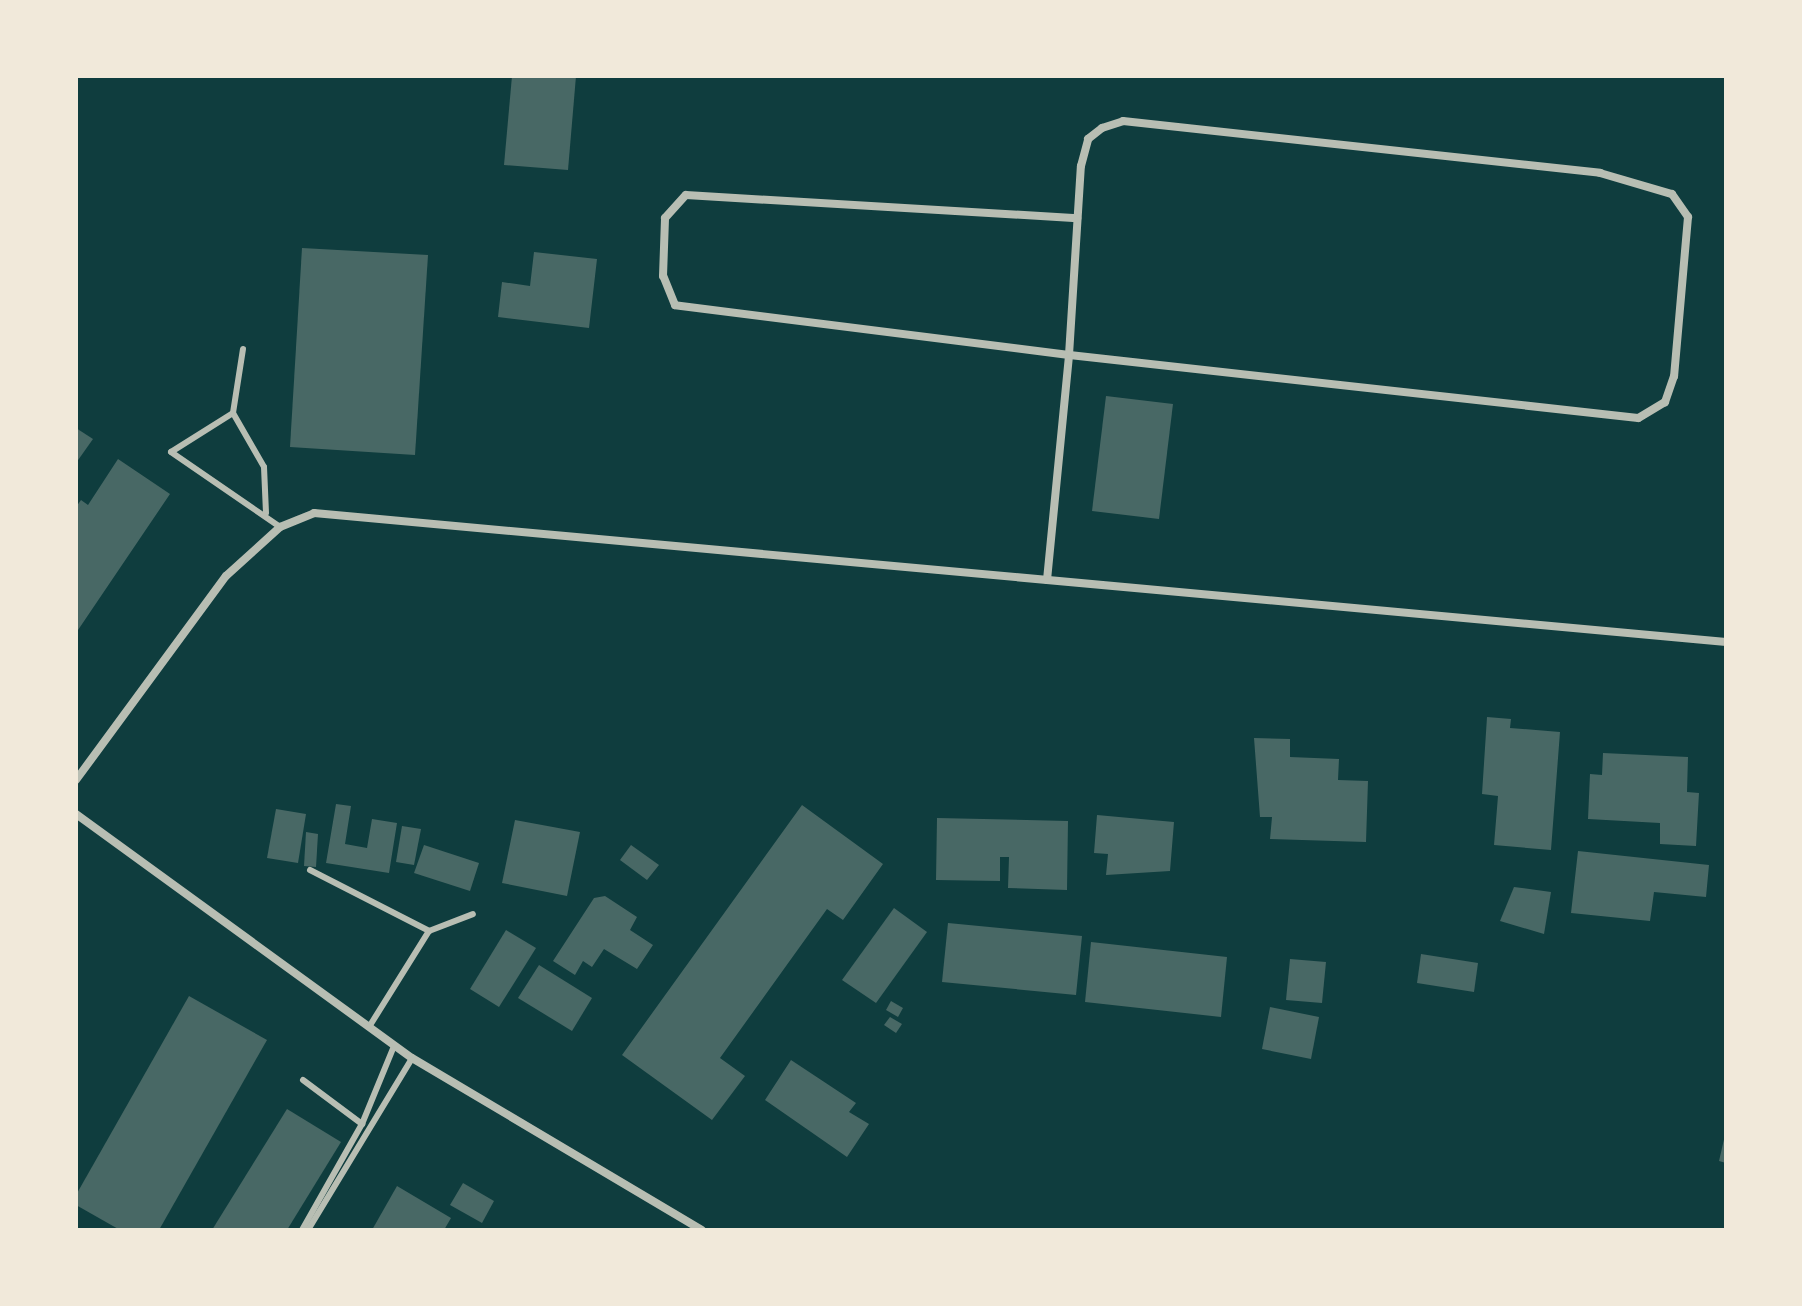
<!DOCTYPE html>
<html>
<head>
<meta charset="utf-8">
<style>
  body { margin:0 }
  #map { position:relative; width:1802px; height:1306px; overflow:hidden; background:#0f3d3e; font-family:"IBM Plex Serif",serif }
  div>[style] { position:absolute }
  .building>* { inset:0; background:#486865 }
  .service>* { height:6px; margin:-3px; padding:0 3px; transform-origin:3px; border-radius:3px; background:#b8beb3 }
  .minor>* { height:8px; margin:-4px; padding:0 4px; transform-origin:4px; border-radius:4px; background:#b8beb3 }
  span { translate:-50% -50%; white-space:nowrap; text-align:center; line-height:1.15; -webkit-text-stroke:8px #f1e9da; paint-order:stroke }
  .frame { position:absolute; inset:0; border:78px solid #f1e9da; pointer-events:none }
</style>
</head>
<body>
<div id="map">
  <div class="building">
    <i style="clip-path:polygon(512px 76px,576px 76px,568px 170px,504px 165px)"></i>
    <i style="clip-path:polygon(302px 248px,428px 255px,415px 455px,290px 447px)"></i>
    <i style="clip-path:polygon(534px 252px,597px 259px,589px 328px,498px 317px,502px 282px,530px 286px)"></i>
    <i style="clip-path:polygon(1106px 396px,1173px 404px,1159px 519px,1092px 511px)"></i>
    <i style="clip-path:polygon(76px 428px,93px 439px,76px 463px)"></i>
    <i style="clip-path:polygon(118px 459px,170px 494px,76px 633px,76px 507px,81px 500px,88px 505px)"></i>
    <i style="clip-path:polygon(1487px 717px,1511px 719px,1510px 728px,1560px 732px,1551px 850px,1494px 845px,1498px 796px,1482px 794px)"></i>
    <i style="clip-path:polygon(1254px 738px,1290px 739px,1290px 757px,1339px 759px,1338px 780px,1368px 781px,1366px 842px,1270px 839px,1272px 817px,1260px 817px)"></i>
    <i style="clip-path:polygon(1603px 753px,1688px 757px,1687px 792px,1699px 793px,1696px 846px,1660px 844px,1660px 823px,1588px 819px,1590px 774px,1602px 775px)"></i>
    <i style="clip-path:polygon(336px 804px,351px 806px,345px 844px,367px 848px,372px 819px,397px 823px,389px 873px,326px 863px)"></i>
    <i style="clip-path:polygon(802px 805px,883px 864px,843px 920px,827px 909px,720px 1058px,745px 1076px,712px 1120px,622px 1055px)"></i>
    <i style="clip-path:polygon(276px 809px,306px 814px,298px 863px,267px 858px)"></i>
    <i style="clip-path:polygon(1097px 815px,1174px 822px,1170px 871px,1106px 875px,1108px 854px,1094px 853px)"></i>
    <i style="clip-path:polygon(937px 818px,1068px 821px,1067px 890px,1008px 888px,1009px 857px,1000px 857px,1000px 881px,936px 880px)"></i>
    <i style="clip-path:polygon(515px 820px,580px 832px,567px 896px,502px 883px)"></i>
    <i style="clip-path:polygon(402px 826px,421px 829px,414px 865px,396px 862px)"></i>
    <i style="clip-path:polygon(306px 832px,318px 834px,316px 867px,304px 866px)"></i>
    <i style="clip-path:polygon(424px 845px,479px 863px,470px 891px,414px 873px)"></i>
    <i style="clip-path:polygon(631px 845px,659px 865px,647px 880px,620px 860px)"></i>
    <i style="clip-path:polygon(1578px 851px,1709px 865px,1706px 897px,1654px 892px,1650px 921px,1571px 913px)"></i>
    <i style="clip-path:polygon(1514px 887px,1551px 892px,1544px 934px,1500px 921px)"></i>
    <i style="clip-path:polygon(605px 896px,637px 917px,630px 930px,653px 945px,637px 969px,604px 949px,592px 967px,583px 961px,575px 975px,553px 961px,594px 898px)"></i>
    <i style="clip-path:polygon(894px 908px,927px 932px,876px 1003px,842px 980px)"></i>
    <i style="clip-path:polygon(948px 923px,1082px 936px,1076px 995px,942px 982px)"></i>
    <i style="clip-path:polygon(506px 930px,536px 948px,499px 1007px,470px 989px)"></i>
    <i style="clip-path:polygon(1091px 942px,1227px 957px,1221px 1017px,1085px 1002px)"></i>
    <i style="clip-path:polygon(1421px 954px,1478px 963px,1474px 992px,1417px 983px)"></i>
    <i style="clip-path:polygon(1290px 959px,1326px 962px,1322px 1003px,1286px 1000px)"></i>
    <i style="clip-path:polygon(539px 965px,592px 998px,572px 1031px,518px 998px)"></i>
    <i style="clip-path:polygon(189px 996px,267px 1040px,159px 1230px,120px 1230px,76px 1205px,76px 1195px)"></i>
    <i style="clip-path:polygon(891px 1001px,903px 1008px,898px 1017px,886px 1010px)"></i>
    <i style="clip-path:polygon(1270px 1007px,1319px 1017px,1311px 1059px,1262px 1049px)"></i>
    <i style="clip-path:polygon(890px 1017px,902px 1024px,896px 1033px,884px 1025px)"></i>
    <i style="clip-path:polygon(791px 1060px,856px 1103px,849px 1112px,869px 1124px,847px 1157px,765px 1100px)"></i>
    <i style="clip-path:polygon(287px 1109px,341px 1142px,287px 1230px,212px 1230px)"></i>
    <i style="clip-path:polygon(1725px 1135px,1726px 1135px,1726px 1163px,1719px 1161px)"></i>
    <i style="clip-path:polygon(463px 1183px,494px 1201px,482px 1223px,450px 1205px)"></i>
    <i style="clip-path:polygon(397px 1186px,451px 1218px,444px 1230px,372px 1230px)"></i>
  </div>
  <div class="service">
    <i style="left:243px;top:349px;width:65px;rotate:98.9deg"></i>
    <i style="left:233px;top:413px;width:62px;rotate:60.1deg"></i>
    <i style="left:264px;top:467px;width:46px;rotate:87.5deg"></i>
    <i style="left:233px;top:413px;width:73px;rotate:147.8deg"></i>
    <i style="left:171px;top:452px;width:132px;rotate:34.5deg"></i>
    <i style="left:310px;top:870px;width:134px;rotate:27.1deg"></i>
    <i style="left:369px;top:1027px;width:113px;rotate:-58deg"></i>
    <i style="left:429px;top:931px;width:47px;rotate:-21.1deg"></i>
    <i style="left:303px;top:1080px;width:74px;rotate:36.7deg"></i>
    <i style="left:302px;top:1230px;width:122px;rotate:-60.5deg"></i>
    <i style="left:362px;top:1124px;width:84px;rotate:-67.7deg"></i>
    <i style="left:308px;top:1230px;width:201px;rotate:-58.8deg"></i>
  </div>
  <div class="minor">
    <i style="left:1047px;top:580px;width:226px;rotate:-84.4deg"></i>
    <i style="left:1069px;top:355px;width:189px;rotate:-86.4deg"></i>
    <i style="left:1081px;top:166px;width:28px;rotate:-75deg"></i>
    <i style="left:1088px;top:139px;width:18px;rotate:-38deg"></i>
    <i style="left:1102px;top:128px;width:22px;rotate:-18deg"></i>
    <i style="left:1123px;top:121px;width:480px;rotate:6.2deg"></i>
    <i style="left:1600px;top:173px;width:75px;rotate:16.3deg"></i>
    <i style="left:1672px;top:194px;width:28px;rotate:55deg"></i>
    <i style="left:1688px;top:217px;width:160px;rotate:95deg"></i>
    <i style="left:1674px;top:376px;width:28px;rotate:109deg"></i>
    <i style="left:1665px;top:402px;width:31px;rotate:149deg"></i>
    <i style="left:1638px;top:418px;width:572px;rotate:-173.68deg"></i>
    <i style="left:1069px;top:355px;width:397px;rotate:-172.8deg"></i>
    <i style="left:675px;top:305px;width:31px;rotate:-112deg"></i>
    <i style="left:663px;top:276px;width:58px;rotate:-88deg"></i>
    <i style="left:665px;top:218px;width:31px;rotate:-48deg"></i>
    <i style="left:686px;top:195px;width:392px;rotate:3.4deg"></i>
    <i style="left:76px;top:780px;width:253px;rotate:-53.7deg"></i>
    <i style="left:226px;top:576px;width:73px;rotate:-42.2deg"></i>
    <i style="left:280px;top:527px;width:37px;rotate:-22deg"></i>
    <i style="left:314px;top:513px;width:1418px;rotate:5.22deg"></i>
    <i style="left:76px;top:814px;width:415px;rotate:36deg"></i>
    <i style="left:412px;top:1058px;width:337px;rotate:30.7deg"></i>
  </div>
  <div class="frame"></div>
</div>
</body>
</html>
